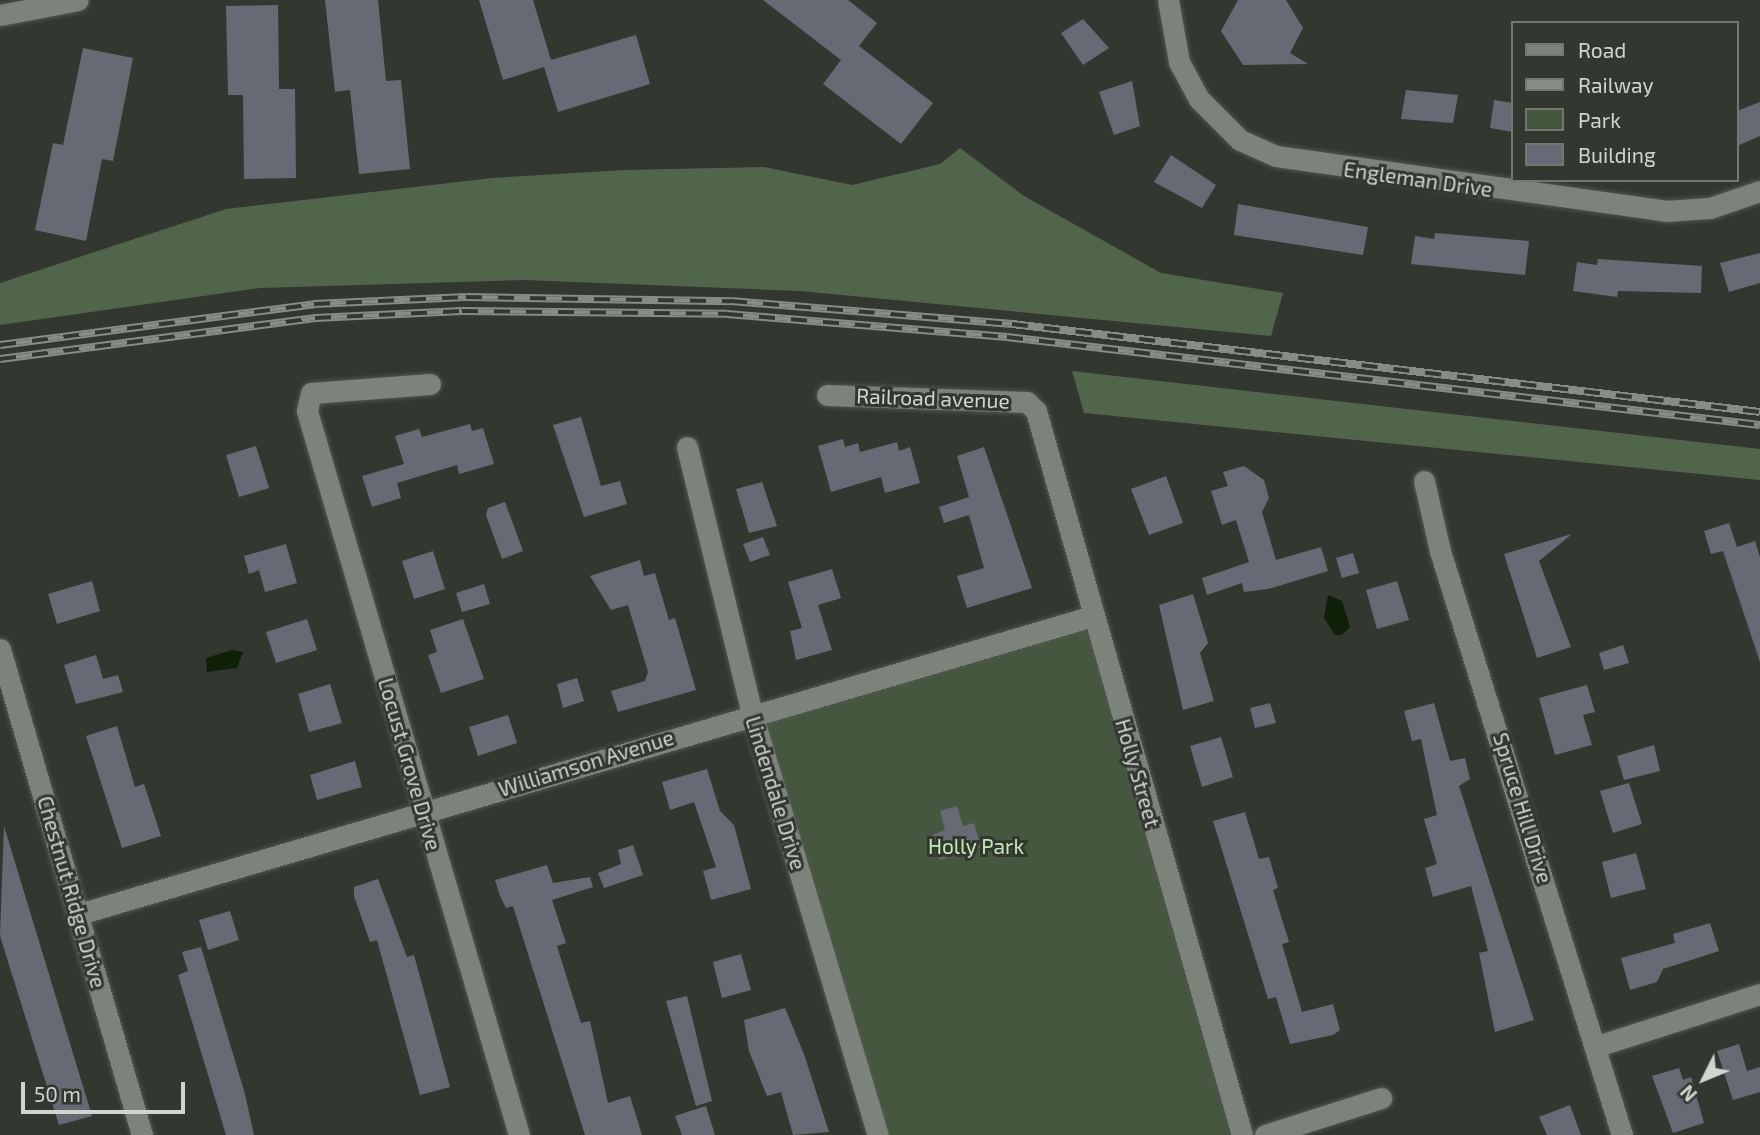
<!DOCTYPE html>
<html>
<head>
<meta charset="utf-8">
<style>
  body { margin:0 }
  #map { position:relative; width:1760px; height:1135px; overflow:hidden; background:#323830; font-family:"Exo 2",sans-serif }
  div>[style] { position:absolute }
  .green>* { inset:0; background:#45583f }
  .forest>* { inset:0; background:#51654a }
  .water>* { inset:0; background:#0f2008 }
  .building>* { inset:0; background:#676a74 }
  .roads { filter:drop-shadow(0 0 2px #51564f) drop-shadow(0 0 2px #51564f) }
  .minor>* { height:21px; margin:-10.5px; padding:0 10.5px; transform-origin:10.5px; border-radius:10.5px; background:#7c837a }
  .rail>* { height:8px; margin-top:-4px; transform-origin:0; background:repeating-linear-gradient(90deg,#323830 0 16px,#878c85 0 32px); box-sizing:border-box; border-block:2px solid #878c85 }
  span { translate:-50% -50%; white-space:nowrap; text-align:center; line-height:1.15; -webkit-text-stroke:6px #323830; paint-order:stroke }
  .street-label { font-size:21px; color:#d1d5d0 }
  .park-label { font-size:21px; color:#c3e9b5 }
  .legend { position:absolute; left:1511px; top:21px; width:228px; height:161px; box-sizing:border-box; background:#323830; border:2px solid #727770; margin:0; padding:9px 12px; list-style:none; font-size:21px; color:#d1d5d0 }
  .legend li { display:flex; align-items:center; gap:14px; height:35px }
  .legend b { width:35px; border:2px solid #727770 }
  .north { position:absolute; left:1669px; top:1044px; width:70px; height:70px; -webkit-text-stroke:5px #323830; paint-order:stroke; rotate:227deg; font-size:19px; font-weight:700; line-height:28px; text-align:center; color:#d1d5d0 }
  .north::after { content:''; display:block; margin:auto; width:24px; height:32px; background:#d1d5d0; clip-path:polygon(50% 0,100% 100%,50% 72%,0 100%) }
  .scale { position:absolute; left:21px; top:1082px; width:164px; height:32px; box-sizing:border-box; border:4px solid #d1d5d0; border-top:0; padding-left:9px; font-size:21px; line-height:24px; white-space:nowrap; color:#d1d5d0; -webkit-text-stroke:5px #323830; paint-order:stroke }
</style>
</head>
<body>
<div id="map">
  <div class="green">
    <i style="clip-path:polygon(1093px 616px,1242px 1135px,878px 1135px,752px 713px)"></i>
  </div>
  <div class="forest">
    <i style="clip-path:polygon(960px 148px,1024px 196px,1161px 273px,1283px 293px,1271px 336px,800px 291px,524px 280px,260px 288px,0 325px,0 283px,226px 209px,492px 178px,624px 170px,764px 167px,852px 185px,940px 164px)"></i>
    <i style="clip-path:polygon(1072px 371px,1760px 449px,1760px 480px,1084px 413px)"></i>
  </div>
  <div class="water">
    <i style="clip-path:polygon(1328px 595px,1342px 601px,1350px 627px,1342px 635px,1335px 635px,1324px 618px)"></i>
    <i style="clip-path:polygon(232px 650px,243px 652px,237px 668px,207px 672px,206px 658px)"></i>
  </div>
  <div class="building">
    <i style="clip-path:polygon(325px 0,378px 0,386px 81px,401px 80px,410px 169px,359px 174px,350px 90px,335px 92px)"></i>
    <i style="clip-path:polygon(479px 0,533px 0,551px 60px,636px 35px,650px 84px,558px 112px,544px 67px,503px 80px)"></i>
    <i style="clip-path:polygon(763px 0,848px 0,877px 23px,859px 46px,933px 103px,901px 144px,823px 84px,841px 60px)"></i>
    <i style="clip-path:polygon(1238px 0,1286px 0,1303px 28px,1290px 53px,1308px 64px,1243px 65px,1221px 31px)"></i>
    <i style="clip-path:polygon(278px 5px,279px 89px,295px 89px,296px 178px,244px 179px,243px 95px,228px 95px,226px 6px)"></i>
    <i style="clip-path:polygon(1083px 19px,1109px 48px,1083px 65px,1061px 33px)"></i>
    <i style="clip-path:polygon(83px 48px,133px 58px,113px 161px,102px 159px,86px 241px,35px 230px,53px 143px,63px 145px)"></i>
    <i style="clip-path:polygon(1132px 81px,1140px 126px,1114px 135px,1099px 92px)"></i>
    <i style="clip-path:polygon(1406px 90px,1458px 95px,1453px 123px,1401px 119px)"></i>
    <i style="clip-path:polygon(1494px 100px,1513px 103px,1513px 132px,1490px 128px)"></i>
    <i style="clip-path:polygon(1760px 102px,1760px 136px,1737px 146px,1737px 111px)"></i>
    <i style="clip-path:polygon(1171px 155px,1216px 185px,1202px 208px,1154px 182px)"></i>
    <i style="clip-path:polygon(1238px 204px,1368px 227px,1363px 255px,1234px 235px)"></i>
    <i style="clip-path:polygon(1435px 233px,1529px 241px,1525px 275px,1411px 264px,1415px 236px,1434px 239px)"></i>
    <i style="clip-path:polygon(1760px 253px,1760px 283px,1729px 292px,1720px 263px)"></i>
    <i style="clip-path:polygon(1598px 259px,1702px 266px,1701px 293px,1618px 291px,1617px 297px,1573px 291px,1577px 262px,1597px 265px)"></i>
    <i style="clip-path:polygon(581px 417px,601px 486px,620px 481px,627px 504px,584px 517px,553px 425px)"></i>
    <i style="clip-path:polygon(470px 424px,472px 431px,483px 428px,494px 464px,459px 474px,457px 465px,397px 483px,401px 498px,372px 507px,362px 476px,404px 464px,395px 436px,419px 429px,422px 437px)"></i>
    <i style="clip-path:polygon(843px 439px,845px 447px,858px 443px,860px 452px,897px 442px,899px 451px,910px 447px,920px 483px,885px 493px,881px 477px,831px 492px,818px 446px)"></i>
    <i style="clip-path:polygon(256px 446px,269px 488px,239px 497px,226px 455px)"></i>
    <i style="clip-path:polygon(984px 447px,1032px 588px,967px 608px,957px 576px,984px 568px,969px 515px,944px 523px,939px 507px,969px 497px,957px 456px)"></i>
    <i style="clip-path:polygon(1244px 466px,1264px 480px,1269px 498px,1262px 512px,1276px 560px,1321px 547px,1328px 571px,1268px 589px,1244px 592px,1242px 583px,1207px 595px,1202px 578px,1249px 562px,1236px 520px,1222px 525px,1211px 491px,1228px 486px,1223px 472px)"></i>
    <i style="clip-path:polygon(1166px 476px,1183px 523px,1149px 535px,1131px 489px)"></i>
    <i style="clip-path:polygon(762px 482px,777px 526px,749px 533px,736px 489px)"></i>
    <i style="clip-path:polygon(505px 502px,523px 551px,502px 559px,486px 515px,488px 508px)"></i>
    <i style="clip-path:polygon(1729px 523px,1737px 547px,1755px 541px,1760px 557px,1760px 662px,1723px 551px,1711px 554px,1704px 531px)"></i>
    <i style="clip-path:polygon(1572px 534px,1539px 561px,1571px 647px,1537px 658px,1504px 554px)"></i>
    <i style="clip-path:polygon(763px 537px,770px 555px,750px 562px,743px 544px)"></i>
    <i style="clip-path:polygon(286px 544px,297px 583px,265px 592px,259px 570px,249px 574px,244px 556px)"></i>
    <i style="clip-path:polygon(433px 551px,445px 589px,414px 599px,402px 561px)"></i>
    <i style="clip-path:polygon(1353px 553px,1359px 573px,1342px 578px,1336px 558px)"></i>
    <i style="clip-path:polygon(640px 560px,644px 576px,655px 573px,669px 620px,675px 618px,696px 690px,618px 712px,611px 691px,645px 681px,648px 672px,628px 605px,611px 610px,590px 576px)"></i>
    <i style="clip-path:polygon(832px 569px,841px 598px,818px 605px,832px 650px,796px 660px,790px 631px,802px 628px,788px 582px)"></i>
    <i style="clip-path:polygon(92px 581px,100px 611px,57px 624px,48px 594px)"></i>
    <i style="clip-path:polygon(1397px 581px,1409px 620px,1377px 629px,1366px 590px)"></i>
    <i style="clip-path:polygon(484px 584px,490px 604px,462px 612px,456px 593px)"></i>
    <i style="clip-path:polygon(1193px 594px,1208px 643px,1200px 653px,1214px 701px,1183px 710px,1159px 605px)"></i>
    <i style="clip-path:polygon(307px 619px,317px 650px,276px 663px,266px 632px)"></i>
    <i style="clip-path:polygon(463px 619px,484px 679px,441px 693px,428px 655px,437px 652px,430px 630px)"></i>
    <i style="clip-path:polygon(1623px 645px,1629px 663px,1604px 670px,1599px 653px)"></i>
    <i style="clip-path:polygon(96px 655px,103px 679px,118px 675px,123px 692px,76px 704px,64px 665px)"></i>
    <i style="clip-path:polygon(577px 678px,584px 701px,563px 708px,557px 684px)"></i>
    <i style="clip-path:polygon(330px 684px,342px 723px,309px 732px,298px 694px)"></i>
    <i style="clip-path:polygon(1587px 685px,1595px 712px,1583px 715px,1592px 745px,1555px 755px,1539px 698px)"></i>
    <i style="clip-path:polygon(1270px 703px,1276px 723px,1255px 728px,1250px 708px)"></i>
    <i style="clip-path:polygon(1434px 703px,1450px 761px,1465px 758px,1470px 779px,1459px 786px,1534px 1020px,1495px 1032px,1479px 953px,1488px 951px,1471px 886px,1433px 897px,1425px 868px,1437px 864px,1424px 819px,1437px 815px,1421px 739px,1412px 741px,1404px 711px)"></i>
    <i style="clip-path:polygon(508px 715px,517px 743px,478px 756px,469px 727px)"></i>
    <i style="clip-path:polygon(117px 726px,135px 787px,144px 784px,161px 836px,122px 848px,86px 736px)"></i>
    <i style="clip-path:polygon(1221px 737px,1233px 777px,1202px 787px,1190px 746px)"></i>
    <i style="clip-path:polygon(1654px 745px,1660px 771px,1624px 780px,1617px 756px)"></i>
    <i style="clip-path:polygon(355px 761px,362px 787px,317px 800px,310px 775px)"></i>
    <i style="clip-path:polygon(707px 769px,720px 811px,734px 825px,751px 889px,711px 900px,703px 871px,716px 867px,694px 802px,670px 810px,662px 782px)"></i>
    <i style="clip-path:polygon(1629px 783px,1642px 824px,1613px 833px,1600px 791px)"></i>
    <i style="clip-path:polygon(957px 806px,963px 826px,974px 823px,981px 847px,940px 860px,932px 835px,945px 830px,940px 811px)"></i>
    <i style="clip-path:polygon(1245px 812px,1259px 859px,1269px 857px,1278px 888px,1273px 890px,1289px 942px,1282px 944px,1302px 1012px,1333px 1004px,1340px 1030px,1333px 1035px,1290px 1044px,1276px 997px,1268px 999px,1213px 821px)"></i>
    <i style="clip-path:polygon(4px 826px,92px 1116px,59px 1125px,0 936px)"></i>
    <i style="clip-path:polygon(633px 845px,643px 875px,604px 888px,598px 873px,621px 864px,618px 850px)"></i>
    <i style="clip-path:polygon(1636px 853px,1646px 889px,1611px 898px,1602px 862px)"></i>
    <i style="clip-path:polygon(547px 865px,553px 883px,590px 877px,593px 887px,552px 900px,566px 943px,557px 946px,581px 1023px,590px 1021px,608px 1103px,630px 1096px,642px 1135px,585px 1135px,513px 906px,506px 908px,500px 896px,495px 880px)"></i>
    <i style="clip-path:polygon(378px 879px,407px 957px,414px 955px,450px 1087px,420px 1095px,377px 940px,370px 942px,354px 896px,354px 887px)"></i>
    <i style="clip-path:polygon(230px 911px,239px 940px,208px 950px,199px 920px)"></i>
    <i style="clip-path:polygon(1710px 923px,1719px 951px,1663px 969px,1657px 982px,1630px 990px,1621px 958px,1675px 943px,1673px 934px)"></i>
    <i style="clip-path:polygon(201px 947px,245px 1094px,254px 1135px,226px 1135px,178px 975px,188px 971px,182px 952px)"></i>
    <i style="clip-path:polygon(741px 954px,751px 990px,722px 998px,713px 962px)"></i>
    <i style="clip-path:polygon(687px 996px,712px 1101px,696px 1106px,666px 1001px)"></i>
    <i style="clip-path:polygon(785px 1008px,804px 1054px,829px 1132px,793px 1135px,781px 1092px,767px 1096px,749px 1051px,744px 1020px)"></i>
    <i style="clip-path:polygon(1739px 1044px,1747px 1071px,1760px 1067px,1760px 1092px,1733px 1100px,1717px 1051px)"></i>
    <i style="clip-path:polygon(1679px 1068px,1683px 1080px,1691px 1077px,1704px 1123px,1673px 1133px,1652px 1076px)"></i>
    <i style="clip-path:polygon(1570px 1105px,1581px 1135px,1547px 1135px,1539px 1117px)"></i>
    <i style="clip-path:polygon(706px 1106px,715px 1135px,682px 1135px,675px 1116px)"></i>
  </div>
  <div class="roads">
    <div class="minor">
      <i style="left:1168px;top:0;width:63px;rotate:79.9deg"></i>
      <i style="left:1179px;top:62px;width:42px;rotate:61.6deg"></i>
      <i style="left:1199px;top:99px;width:58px;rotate:45deg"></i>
      <i style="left:1240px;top:140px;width:39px;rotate:24deg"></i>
      <i style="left:1276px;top:156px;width:393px;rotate:8deg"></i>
      <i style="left:1665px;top:211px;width:45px;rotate:-3.8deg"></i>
      <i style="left:1710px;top:208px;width:53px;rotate:-18.8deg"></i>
      <i style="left:0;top:15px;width:79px;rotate:-10.9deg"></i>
      <i style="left:430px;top:384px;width:119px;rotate:175.7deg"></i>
      <i style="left:311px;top:393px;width:18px;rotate:103deg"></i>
      <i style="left:307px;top:411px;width:754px;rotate:73.68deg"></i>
      <i style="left:827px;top:395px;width:200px;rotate:2deg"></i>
      <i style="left:1027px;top:402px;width:13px;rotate:45deg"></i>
      <i style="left:1036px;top:411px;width:753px;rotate:74.12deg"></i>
      <i style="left:687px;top:447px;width:274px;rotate:76.3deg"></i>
      <i style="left:752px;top:713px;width:440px;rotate:73.4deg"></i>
      <i style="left:1424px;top:481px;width:72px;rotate:77.1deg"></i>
      <i style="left:1440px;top:551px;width:612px;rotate:72.69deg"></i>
      <i style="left:0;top:649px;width:506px;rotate:73.71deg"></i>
      <i style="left:79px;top:914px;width:1057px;rotate:-16.38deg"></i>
      <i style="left:1597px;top:1046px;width:171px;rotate:-17.7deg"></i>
      <i style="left:1265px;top:1135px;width:122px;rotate:-17.7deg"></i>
    </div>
  </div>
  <div class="rail">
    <i style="left:0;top:345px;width:317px;rotate:-7.4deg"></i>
    <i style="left:314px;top:304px;width:152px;rotate:-2.6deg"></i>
    <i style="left:466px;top:297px;width:265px;rotate:0.9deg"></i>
    <i style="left:731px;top:301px;width:282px;rotate:4.7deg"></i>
    <i style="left:1012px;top:324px;width:753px;rotate:6.71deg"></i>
    <i style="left:0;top:359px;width:318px;rotate:-7.4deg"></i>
    <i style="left:315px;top:318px;width:147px;rotate:-2.7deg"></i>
    <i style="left:462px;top:311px;width:265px;rotate:0.6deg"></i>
    <i style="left:727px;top:314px;width:281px;rotate:4.7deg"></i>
    <i style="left:1007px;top:337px;width:758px;rotate:6.67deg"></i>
  </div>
  <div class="street-label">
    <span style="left:1418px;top:179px;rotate:8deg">Engleman Drive</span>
    <span style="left:933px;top:398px;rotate:2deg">Railroad avenue</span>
    <span style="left:586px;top:763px;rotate:-17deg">Williamson Avenue</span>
    <span style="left:410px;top:764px;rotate:74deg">Locust Grove Drive</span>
    <span style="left:1138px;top:773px;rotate:74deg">Holly Street</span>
    <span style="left:776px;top:793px;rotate:73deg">Lindendale Drive</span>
    <span style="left:1523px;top:808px;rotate:73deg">Spruce Hill Drive</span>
    <span style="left:72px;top:892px;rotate:74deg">Chestnut Ridge Drive</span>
  </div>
  <div class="park-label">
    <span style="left:976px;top:846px">Holly Park</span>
  </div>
  <ul class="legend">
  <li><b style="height:9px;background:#7c837a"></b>Road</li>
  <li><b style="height:9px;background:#878c85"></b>Railway</li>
  <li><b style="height:19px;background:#45583f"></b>Park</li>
  <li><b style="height:19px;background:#676a74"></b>Building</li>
  </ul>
  <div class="north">N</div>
  <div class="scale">50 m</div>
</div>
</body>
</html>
